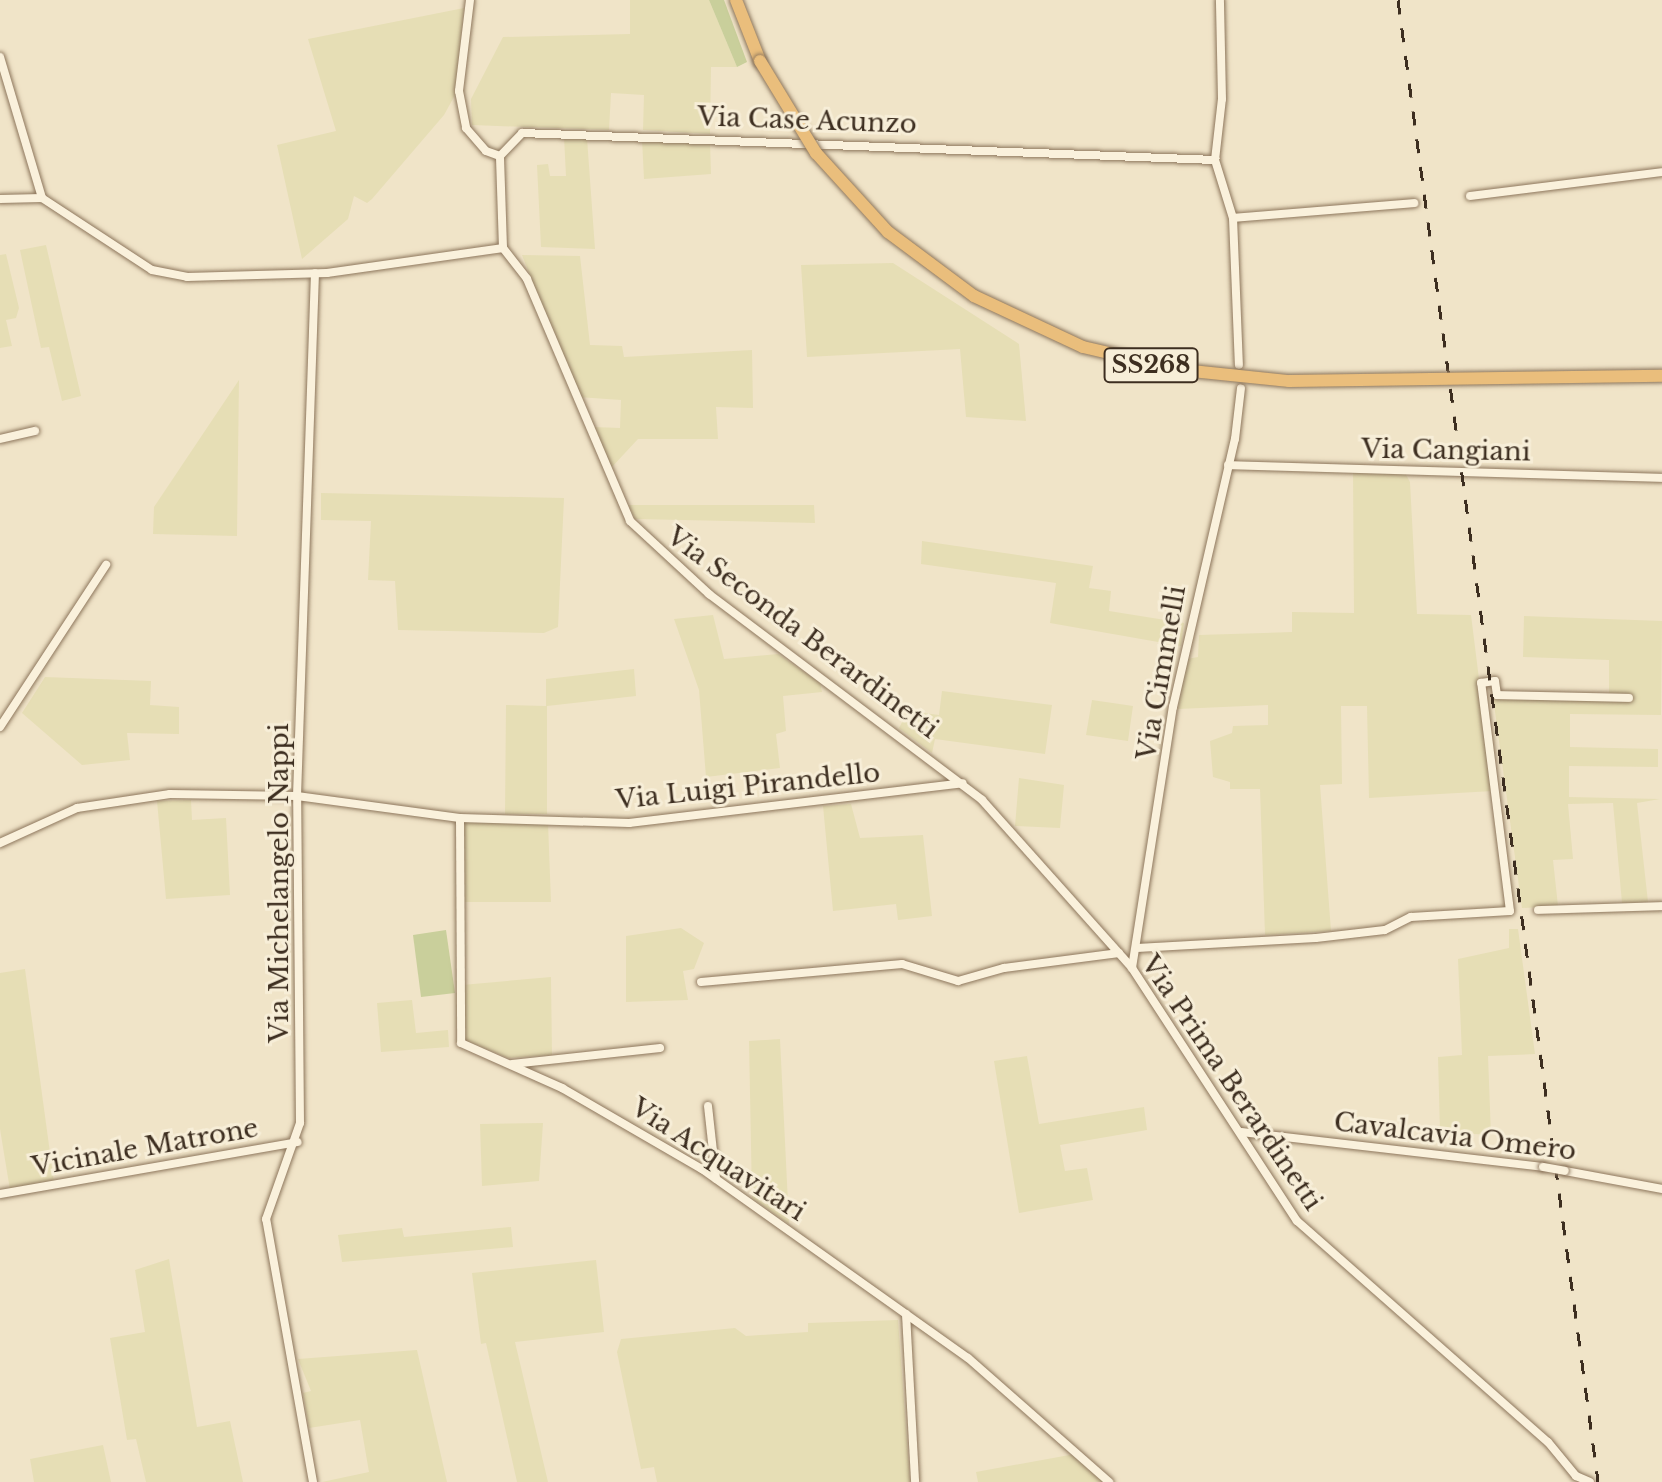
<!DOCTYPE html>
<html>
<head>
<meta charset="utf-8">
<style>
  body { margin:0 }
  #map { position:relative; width:1662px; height:1482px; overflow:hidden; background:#f0e4c8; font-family:"Libre Baskerville",serif }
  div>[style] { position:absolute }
  .farmland>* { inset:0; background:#e6deb5 }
  .green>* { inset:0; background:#c9cf9b }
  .roads { filter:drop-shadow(0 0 2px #8d765c) drop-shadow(0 0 2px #8d765c) }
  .minor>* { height:8px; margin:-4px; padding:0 4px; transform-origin:4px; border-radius:4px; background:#faf1dc }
  .trunk>* { height:12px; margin:-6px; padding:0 6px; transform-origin:6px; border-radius:6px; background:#eabe7c }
  .rail>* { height:3px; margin-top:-1.5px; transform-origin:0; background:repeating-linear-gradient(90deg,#3d2e20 0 14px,transparent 0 28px) }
  .bridges { filter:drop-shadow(0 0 2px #8d765c) drop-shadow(0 0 2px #8d765c) }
  .minor-bridge>* { height:8px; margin:-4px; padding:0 4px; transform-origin:4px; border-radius:4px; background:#faf1dc }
  .trunk-bridge>* { height:12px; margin:-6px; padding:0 6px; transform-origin:6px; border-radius:6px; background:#eabe7c }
  span { translate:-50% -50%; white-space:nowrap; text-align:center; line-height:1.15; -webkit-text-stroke:6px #f7eed8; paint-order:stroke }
  .shield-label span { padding:2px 6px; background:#f7eed8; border:2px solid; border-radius:6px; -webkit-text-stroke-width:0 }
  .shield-label { font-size:24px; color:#3d2e20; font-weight:700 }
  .street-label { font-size:26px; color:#3d2e20 }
</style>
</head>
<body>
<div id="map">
  <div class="farmland">
    <i style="clip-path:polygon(630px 0,709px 0,737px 67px,711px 67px,710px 134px,643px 130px,644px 95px,611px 93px,609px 130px,472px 125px,471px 99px,503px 37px,630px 34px)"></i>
    <i style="clip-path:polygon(464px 8px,455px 95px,444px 115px,372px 199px,367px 203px,354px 196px,348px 219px,302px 259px,277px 145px,336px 131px,308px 39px)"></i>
    <i style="clip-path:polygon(564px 137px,587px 138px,595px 249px,541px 247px,537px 165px,548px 164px,550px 176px,566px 176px)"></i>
    <i style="clip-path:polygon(642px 139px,710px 142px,711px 174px,644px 179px)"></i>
    <i style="clip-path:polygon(46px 245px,81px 396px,62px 401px,49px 347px,41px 348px,20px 250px)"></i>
    <i style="clip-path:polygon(6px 254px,19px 308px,16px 318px,6px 320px,12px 346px,0 348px,0 255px)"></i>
    <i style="clip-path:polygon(522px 255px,580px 256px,590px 345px,622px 346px,624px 357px,752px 350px,753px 408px,716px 407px,718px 439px,638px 439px,611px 468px,593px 427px,620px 428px,621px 400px,578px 397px)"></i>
    <i style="clip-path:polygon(893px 263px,1019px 344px,1026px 421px,966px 417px,960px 349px,807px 357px,801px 265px)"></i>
    <i style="clip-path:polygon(239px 380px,237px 536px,153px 534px,154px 507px)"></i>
    <i style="clip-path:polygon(1353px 471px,1405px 473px,1410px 482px,1417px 614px,1471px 615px,1493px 791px,1369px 798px,1367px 706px,1341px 706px,1342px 784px,1320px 785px,1331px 931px,1265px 935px,1260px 789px,1230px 789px,1230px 782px,1213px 777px,1210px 741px,1232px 733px,1233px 726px,1268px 725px,1268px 705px,1178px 709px,1187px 659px,1198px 657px,1199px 635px,1292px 632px,1292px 612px,1354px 613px)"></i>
    <i style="clip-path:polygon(321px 493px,564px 498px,558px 627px,544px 633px,398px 630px,395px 581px,368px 580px,371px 521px,321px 520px)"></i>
    <i style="clip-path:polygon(628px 505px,814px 505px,815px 523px,635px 519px)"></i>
    <i style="clip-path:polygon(922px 541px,1093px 566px,1089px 588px,1111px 591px,1109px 611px,1184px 623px,1181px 646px,1050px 623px,1056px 583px,921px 564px)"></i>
    <i style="clip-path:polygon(713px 615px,724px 659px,778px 654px,820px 683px,822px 692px,783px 696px,786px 731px,776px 734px,780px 768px,706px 777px,699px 690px,674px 619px)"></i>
    <i style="clip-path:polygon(1524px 616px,1662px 621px,1661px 715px,1570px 714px,1570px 747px,1658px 749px,1658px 767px,1569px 766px,1569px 797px,1660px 799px,1637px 803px,1648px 902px,1622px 903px,1613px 803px,1568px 804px,1573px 859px,1553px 860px,1558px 906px,1522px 908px,1493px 697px,1632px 700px,1632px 694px,1609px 693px,1609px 660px,1523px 657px)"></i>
    <i style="clip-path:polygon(634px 669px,636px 696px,547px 706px,547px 814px,505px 814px,506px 705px,546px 706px,546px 679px)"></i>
    <i style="clip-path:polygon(45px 677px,151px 681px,150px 705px,179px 707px,179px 734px,127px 733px,130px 760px,82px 765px,22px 713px)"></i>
    <i style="clip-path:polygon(942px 691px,1052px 705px,1045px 754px,935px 739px,932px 753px,899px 728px,908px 711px,939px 715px)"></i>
    <i style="clip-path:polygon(1092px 700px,1133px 706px,1128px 741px,1086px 735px)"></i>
    <i style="clip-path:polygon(1019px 778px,1064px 785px,1060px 828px,1015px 826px)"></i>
    <i style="clip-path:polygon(191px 800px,192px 820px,226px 818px,230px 895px,166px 899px,157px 801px)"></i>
    <i style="clip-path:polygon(851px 804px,860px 838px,923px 835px,932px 916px,898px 920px,896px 904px,833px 911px,823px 806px)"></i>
    <i style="clip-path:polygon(464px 822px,548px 823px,551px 902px,462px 902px)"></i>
    <i style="clip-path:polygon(681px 928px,704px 943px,694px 969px,683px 971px,688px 1000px,626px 1002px,626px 936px)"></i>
    <i style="clip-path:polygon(1509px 929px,1518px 929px,1535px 1054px,1488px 1056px,1491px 1135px,1440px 1132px,1438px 1057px,1462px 1055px,1458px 959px,1509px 948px)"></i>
    <i style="clip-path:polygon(25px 969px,54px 1182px,10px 1190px,0 1129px,0 973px)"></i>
    <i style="clip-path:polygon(551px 977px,552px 1055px,508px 1058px,465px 1040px,462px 985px)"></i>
    <i style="clip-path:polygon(412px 1000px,416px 1033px,448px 1030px,449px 1047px,381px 1052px,377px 1003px)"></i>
    <i style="clip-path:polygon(780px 1039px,789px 1224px,752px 1198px,749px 1041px)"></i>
    <i style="clip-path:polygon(1027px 1056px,1039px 1124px,1144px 1107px,1147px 1130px,1060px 1145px,1065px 1171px,1087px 1168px,1093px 1200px,1019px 1213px,994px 1061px)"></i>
    <i style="clip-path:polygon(543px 1123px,539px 1181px,482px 1186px,480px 1124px)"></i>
    <i style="clip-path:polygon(511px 1227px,513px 1247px,342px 1262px,338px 1235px,402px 1228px,404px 1237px)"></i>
    <i style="clip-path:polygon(169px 1259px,197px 1427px,230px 1421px,243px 1482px,146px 1482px,136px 1439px,127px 1440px,110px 1338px,145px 1332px,135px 1270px)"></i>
    <i style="clip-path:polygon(596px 1260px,604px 1332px,515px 1342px,548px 1482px,517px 1482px,486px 1343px,481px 1344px,472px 1273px)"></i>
    <i style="clip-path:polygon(898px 1320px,910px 1482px,657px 1482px,654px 1467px,641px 1469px,617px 1352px,621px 1339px,735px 1328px,746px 1336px,808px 1332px,808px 1323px)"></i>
    <i style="clip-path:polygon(417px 1350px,447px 1482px,322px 1482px,369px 1472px,360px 1420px,309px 1428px,303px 1393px,311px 1391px,298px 1359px)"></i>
    <i style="clip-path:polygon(103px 1445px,111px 1482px,34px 1482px,30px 1459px)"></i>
    <i style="clip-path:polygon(1075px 1454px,1104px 1482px,978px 1482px,976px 1472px)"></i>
  </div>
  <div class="green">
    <i style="clip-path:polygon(709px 0,724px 0,747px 62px,737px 67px)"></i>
    <i style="clip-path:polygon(446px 930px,455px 993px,421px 997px,413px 935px)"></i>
  </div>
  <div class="roads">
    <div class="minor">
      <i style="left:470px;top:0;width:92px;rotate:96.9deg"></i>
      <i style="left:459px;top:91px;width:38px;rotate:79deg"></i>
      <i style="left:466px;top:128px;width:30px;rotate:49deg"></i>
      <i style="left:486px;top:151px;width:15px;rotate:20deg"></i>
      <i style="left:0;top:57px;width:147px;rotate:73.4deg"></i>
      <i style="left:42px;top:198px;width:131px;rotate:33.2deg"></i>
      <i style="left:152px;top:270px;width:36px;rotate:11deg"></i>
      <i style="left:187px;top:277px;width:140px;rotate:-1.6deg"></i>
      <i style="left:327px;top:273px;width:178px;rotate:-8.1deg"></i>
      <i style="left:1215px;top:160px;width:61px;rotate:72.8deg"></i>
      <i style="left:1233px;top:218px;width:147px;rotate:87.7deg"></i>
      <i style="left:1215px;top:160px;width:61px;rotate:-83.5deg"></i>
      <i style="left:1222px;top:99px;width:99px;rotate:-91.2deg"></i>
      <i style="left:1470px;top:196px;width:193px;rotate:-7.1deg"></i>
      <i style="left:0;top:199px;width:42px;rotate:-1.4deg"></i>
      <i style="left:1233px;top:218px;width:182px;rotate:-4.7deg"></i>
      <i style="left:503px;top:248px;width:39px;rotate:52deg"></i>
      <i style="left:527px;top:279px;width:263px;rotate:66.9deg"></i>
      <i style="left:630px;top:521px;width:108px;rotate:42.7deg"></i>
      <i style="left:709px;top:594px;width:342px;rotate:37deg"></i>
      <i style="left:982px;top:800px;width:225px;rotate:48.2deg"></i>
      <i style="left:1132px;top:968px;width:302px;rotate:56.9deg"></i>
      <i style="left:1297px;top:1221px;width:334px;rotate:41.4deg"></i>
      <i style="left:1548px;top:1442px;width:44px;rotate:50.5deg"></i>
      <i style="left:1576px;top:1476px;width:15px;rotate:23deg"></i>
      <i style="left:503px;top:248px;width:92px;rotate:-91.9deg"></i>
      <i style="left:500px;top:156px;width:32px;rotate:-46deg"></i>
      <i style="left:522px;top:133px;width:694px;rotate:2.23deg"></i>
      <i style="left:0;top:439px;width:36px;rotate:-13deg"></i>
      <i style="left:1228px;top:465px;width:434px;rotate:1.7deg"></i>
      <i style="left:0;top:727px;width:194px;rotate:-56.8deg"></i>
      <i style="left:460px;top:818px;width:225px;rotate:89.7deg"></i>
      <i style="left:461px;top:1043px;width:111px;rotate:24deg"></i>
      <i style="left:562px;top:1088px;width:162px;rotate:30.1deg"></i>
      <i style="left:702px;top:1169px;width:326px;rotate:35.4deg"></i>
      <i style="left:968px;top:1358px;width:188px;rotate:41.3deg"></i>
      <i style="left:0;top:843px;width:85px;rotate:-24.4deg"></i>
      <i style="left:77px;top:808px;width:94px;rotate:-8.6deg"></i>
      <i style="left:170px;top:794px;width:127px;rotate:0.9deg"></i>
      <i style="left:297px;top:796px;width:164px;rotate:7.7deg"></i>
      <i style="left:460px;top:818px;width:169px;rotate:1.7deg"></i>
      <i style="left:629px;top:823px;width:336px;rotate:-6.8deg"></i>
      <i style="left:1538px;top:910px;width:124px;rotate:-1.8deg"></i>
      <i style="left:1137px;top:948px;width:179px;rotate:-3.2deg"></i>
      <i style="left:1316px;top:938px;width:69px;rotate:-6.6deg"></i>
      <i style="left:1385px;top:930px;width:29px;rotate:-27deg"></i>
      <i style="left:1411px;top:917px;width:99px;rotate:-3.5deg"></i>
      <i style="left:1510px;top:911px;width:230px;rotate:-97.2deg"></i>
      <i style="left:1481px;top:683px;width:14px;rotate:-8deg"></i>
      <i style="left:1495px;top:681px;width:14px;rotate:82deg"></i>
      <i style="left:1497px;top:695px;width:132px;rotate:1.3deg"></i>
      <i style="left:1132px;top:968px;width:264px;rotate:-81.1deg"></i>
      <i style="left:1173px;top:707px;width:275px;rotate:-77deg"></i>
      <i style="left:1235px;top:439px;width:51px;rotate:-83.3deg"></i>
      <i style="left:701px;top:982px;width:202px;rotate:-5.1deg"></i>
      <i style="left:902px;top:964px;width:59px;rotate:16.9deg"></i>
      <i style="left:958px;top:981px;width:48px;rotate:-15.8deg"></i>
      <i style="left:1004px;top:968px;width:116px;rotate:-7.4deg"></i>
      <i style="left:512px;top:1064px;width:149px;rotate:-6.2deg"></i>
      <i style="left:708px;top:1106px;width:73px;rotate:83.7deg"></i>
      <i style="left:1241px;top:1132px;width:304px;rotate:6.6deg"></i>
      <i style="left:1565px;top:1171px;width:99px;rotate:10.5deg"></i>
      <i style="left:0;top:1194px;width:302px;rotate:-9.9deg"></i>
      <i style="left:906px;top:1314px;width:168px;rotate:86.9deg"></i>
      <i style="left:313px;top:1482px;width:267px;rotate:-100.1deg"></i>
      <i style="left:266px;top:1219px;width:102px;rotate:-70.5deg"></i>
      <i style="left:300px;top:1123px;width:327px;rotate:-90.5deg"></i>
      <i style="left:297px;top:796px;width:523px;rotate:-88.03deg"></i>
    </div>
    <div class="trunk">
      <i style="left:736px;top:0;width:66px;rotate:68.5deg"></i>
    </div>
  </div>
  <div class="rail">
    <i style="left:1398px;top:0;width:1495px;rotate:82.31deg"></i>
  </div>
  <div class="bridges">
    <div class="minor-bridge">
      <i style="left:1543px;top:1167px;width:22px;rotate:10deg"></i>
    </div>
    <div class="trunk-bridge">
      <i style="left:760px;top:61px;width:108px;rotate:58.7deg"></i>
      <i style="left:816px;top:153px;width:107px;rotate:47.7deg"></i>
      <i style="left:888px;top:232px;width:107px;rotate:36.7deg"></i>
      <i style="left:974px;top:296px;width:120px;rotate:25.1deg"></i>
      <i style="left:1083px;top:347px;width:102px;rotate:13.1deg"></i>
      <i style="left:1182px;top:370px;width:108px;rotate:5.9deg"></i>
      <i style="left:1289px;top:381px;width:373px;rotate:-0.8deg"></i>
    </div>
  </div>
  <div class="shield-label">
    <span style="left:1151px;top:365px">SS268</span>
  </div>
  <div class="street-label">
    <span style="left:807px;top:121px;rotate:2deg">Via Case Acunzo</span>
    <span style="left:1446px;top:451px;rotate:1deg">Via Cangiani</span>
    <span style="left:802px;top:633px;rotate:37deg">Via Seconda Berardinetti</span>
    <span style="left:1162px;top:673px;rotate:-80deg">Via Cimmelli</span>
    <span style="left:748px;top:787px;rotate:-6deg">Via Luigi Pirandello</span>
    <span style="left:280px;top:883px;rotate:-90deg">Via Michelangelo Nappi</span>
    <span style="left:1231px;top:1083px;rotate:56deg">Via Prima Berardinetti</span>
    <span style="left:1455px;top:1137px;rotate:7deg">Cavalcavia Omero</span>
    <span style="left:145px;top:1148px;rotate:-10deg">Vicinale Matrone</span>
    <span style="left:718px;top:1160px;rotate:33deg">Via Acquavitari</span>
  </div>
</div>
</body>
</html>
